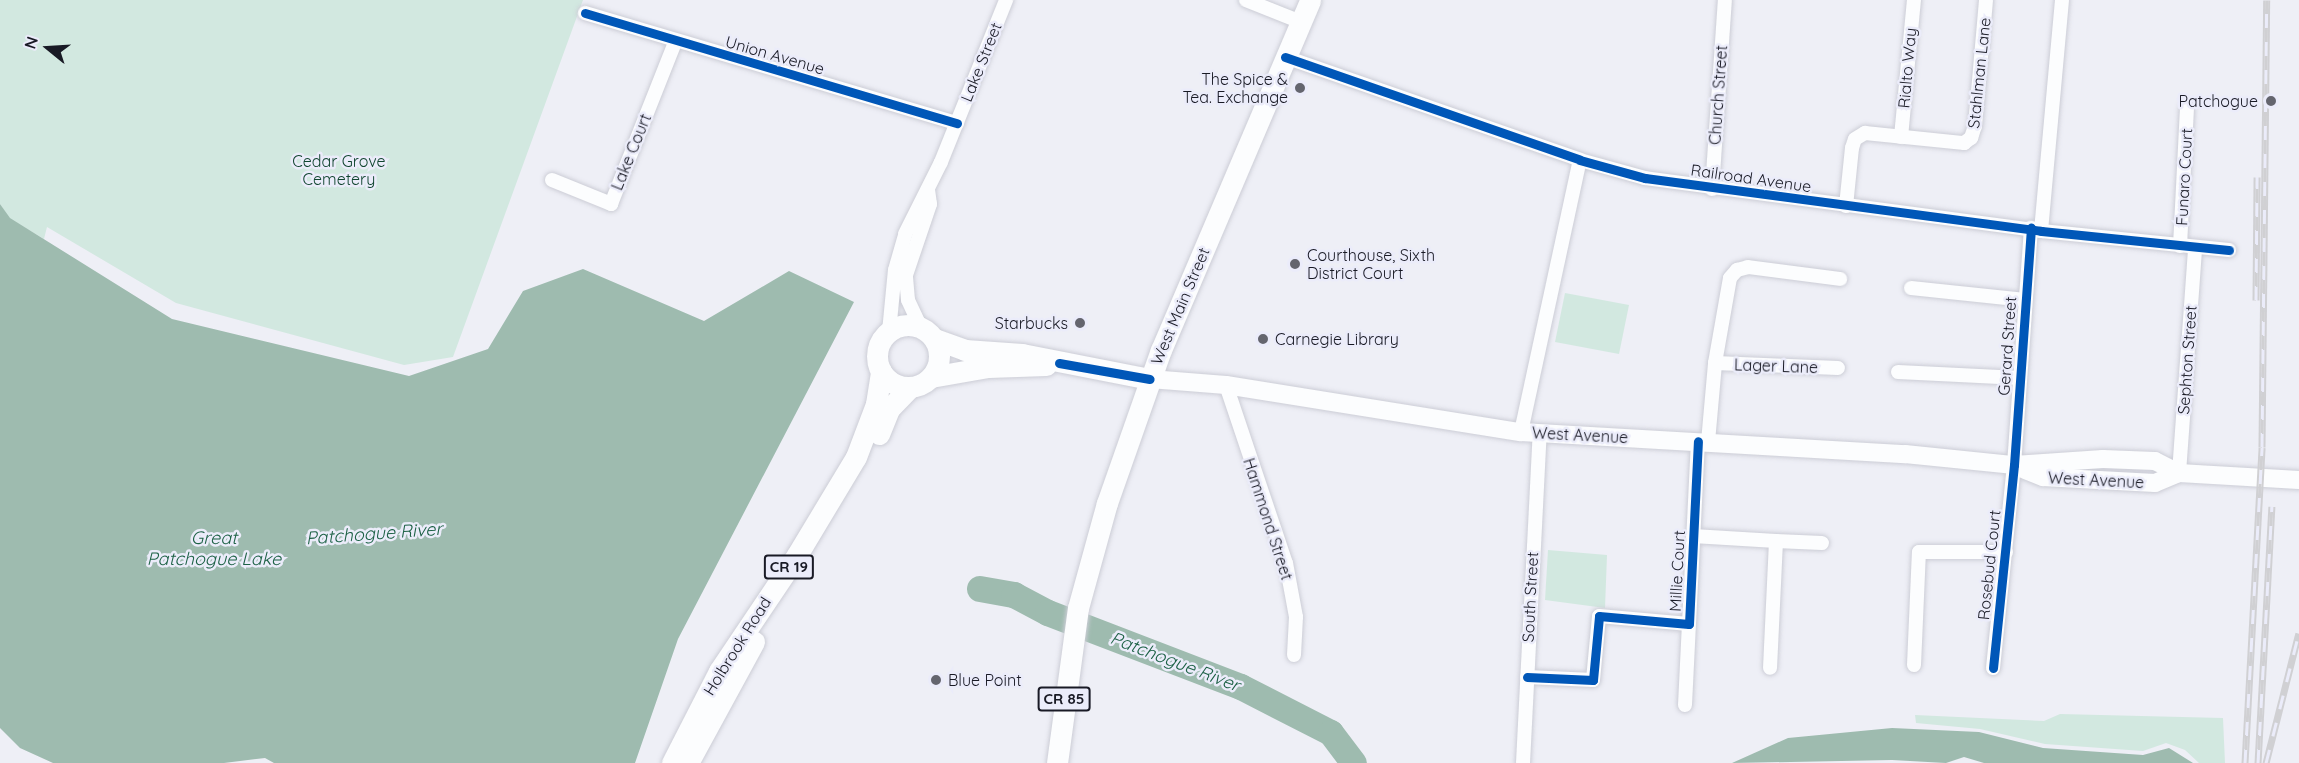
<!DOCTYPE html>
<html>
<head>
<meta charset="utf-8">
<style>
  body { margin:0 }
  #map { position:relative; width:2299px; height:763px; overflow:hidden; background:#eeeff6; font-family:Quicksand,sans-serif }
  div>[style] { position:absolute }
  .green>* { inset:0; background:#d2e8e0 }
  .water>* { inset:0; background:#9ebbaf }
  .river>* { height:26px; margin:-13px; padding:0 13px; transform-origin:13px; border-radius:13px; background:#9ebbaf }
  .roads { filter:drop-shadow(0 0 2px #cccdd6) drop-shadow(0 0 2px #cccdd6) }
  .minor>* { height:14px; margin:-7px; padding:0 7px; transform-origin:7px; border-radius:7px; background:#fcfdfe }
  .secondary>* { height:18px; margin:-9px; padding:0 9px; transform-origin:9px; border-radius:9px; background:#fcfdfe }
  .primary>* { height:21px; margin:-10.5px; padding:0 10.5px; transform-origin:10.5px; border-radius:10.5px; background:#fcfdfe }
  .primary>.ring { margin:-10.5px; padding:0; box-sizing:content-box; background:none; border:21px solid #fcfdfe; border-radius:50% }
  .rail>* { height:7px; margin-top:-3.5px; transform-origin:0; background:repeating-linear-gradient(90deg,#ebecfa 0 14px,#d0d0d3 0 28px); box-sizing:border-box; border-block:2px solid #d0d0d3 }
  .cycleway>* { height:9px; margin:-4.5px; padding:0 4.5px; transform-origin:4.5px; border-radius:4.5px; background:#0057b8 }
  .dots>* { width:16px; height:16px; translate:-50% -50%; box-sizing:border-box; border:3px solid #ebecfa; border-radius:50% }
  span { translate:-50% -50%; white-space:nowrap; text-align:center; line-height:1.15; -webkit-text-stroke:5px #ebecfa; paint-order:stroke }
  .shield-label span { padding:2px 4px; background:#ebecfa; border:2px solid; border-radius:4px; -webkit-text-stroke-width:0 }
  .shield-label { font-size:15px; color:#191a25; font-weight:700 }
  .street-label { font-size:16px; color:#191a25 }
  .poi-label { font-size:16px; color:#191a25 }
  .right { translate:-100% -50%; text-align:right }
  .left { translate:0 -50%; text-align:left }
  .park-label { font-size:16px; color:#114630 }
  .water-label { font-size:18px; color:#1c6145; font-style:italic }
  .north { position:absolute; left:18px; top:18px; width:60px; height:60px; -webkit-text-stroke:4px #ebecfa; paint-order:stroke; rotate:288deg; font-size:16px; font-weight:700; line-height:24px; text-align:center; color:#191a25 }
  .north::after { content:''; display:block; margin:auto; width:21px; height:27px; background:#191a25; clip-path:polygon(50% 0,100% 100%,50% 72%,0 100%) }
</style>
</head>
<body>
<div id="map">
  <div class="green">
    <i style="clip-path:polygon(0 0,583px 0,453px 357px,404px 365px,176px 303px,47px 227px,44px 239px,9px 218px,0 204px)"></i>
    <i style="clip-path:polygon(1565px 293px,1629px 305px,1619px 354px,1555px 342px)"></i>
    <i style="clip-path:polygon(1548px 550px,1607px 555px,1605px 608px,1545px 600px)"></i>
    <i style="clip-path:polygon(2060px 714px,2223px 718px,2225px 763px,2199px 763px,2185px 750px,2166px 743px,2143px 751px,2045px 744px,1980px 729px,1916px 723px,1915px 715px,2044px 721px)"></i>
  </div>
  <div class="water">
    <i style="clip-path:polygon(0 204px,10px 218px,172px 319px,409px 376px,488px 349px,523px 291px,583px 269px,704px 321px,789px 271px,854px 302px,678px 639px,635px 763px,274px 763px,265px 758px,224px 763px,53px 763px,20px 748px,0 728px)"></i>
    <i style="clip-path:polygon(1892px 728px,1979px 732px,2043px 748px,2143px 755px,2169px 748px,2193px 763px,1984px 763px,1964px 757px,1946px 763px,1892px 760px,1732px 763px,1788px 738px)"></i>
  </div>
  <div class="river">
    <i style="left:980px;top:589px;width:35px;rotate:10deg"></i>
    <i style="left:1014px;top:595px;width:38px;rotate:28deg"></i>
    <i style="left:1048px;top:613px;width:207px;rotate:21deg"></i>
    <i style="left:1241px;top:687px;width:101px;rotate:27.1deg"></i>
    <i style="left:1331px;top:733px;width:38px;rotate:53deg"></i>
  </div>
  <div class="roads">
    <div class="minor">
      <i style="left:1246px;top:0;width:59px;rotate:21.8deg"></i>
      <i style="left:585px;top:13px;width:388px;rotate:16.5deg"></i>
      <i style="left:1285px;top:57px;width:312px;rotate:19.2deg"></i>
      <i style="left:1580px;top:160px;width:67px;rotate:15.5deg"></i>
      <i style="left:1645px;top:178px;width:400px;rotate:7.6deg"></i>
      <i style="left:2041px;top:231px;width:189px;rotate:5.8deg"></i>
      <i style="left:1901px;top:137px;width:138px;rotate:-84.6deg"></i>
      <i style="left:552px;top:180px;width:64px;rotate:22.1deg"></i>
      <i style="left:611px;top:204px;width:174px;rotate:-68.4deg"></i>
      <i style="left:1712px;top:189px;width:189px;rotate:-86.1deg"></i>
      <i style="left:1846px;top:206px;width:58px;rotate:-84.1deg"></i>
      <i style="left:1852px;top:148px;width:9px;rotate:-72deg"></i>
      <i style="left:1855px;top:139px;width:12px;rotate:-31deg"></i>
      <i style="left:1865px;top:133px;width:100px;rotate:5.8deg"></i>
      <i style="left:1964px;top:143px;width:9px;rotate:-36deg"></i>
      <i style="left:1971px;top:138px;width:13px;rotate:-72deg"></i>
      <i style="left:1975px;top:126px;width:126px;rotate:-85deg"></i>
      <i style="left:2041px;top:231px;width:232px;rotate:-84.8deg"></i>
      <i style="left:2180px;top:246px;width:138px;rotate:-87.1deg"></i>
      <i style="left:1911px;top:288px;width:115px;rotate:6deg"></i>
      <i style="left:921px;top:328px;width:31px;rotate:-115deg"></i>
      <i style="left:908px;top:300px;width:25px;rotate:-95deg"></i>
      <i style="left:906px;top:275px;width:75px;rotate:-71.3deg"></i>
      <i style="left:930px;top:204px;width:15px;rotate:-98deg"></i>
      <i style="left:889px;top:332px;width:62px;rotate:-84.5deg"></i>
      <i style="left:895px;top:270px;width:37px;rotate:-74deg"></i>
      <i style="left:905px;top:234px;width:80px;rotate:-63.4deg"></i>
      <i style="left:941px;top:162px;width:175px;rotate:-68.1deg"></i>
      <i style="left:1715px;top:363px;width:123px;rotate:2.3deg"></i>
      <i style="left:1898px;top:372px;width:122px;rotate:2.8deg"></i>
      <i style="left:1226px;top:385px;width:188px;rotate:71.4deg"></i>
      <i style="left:1286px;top:563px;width:55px;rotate:79.5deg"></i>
      <i style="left:1296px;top:617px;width:38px;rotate:93deg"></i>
      <i style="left:1521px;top:432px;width:278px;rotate:-77.8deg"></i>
      <i style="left:1708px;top:442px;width:79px;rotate:-84.9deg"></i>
      <i style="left:1715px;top:363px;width:86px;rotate:-80deg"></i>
      <i style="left:1730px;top:278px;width:11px;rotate:-49deg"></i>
      <i style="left:1737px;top:270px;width:11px;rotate:-15deg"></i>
      <i style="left:1748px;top:267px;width:93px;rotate:7.4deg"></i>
      <i style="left:2179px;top:473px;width:226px;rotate:-85.9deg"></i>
      <i style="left:1693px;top:536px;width:83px;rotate:3.4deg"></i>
      <i style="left:1776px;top:541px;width:127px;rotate:92.7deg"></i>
      <i style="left:1776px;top:541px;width:46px;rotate:2.5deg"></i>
      <i style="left:1914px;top:665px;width:113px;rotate:-87.5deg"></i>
      <i style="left:1919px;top:552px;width:87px"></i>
      <i style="left:1993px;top:668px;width:204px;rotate:-84.1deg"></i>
      <i style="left:2014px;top:465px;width:238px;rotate:-85.9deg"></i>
      <i style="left:1527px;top:677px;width:66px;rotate:2.6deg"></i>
      <i style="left:1593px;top:680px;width:64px;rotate:-84.6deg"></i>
      <i style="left:1599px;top:616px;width:90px;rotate:5.1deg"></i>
      <i style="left:1689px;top:624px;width:183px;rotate:-87.2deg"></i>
      <i style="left:1685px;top:705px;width:81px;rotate:-87.2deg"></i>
      <i style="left:1523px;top:763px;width:331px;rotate:-87.1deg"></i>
    </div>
    <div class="secondary">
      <i style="left:1150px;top:379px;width:76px;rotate:4.5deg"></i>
      <i style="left:1226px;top:385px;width:299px;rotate:9.1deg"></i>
      <i style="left:1521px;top:432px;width:385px;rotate:3.3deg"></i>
      <i style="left:1905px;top:454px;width:110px;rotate:5.8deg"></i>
      <i style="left:2014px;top:465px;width:89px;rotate:-3.9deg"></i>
      <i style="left:2103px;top:459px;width:52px;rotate:2.2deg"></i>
      <i style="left:2155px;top:461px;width:27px;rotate:27deg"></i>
      <i style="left:2179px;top:473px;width:120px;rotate:3.3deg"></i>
      <i style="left:2018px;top:467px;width:27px;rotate:22deg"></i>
      <i style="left:2043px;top:477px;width:112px;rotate:3.1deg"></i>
      <i style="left:2155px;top:483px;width:26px;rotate:-23deg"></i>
    </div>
    <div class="primary">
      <i class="ring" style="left:877px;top:325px;width:41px;height:41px"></i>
      <i style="left:935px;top:339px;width:32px;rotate:20deg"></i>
      <i style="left:965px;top:350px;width:57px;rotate:4deg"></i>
      <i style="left:1022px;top:354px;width:130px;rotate:11.1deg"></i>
      <i style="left:931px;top:377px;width:58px;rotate:-10deg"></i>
      <i style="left:988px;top:367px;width:58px;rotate:-2deg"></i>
      <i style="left:879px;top:434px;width:27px;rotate:-68deg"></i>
      <i style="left:889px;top:409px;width:30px;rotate:-46deg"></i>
      <i style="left:672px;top:763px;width:103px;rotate:-62.9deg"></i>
      <i style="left:719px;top:671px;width:140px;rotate:-56.1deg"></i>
      <i style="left:797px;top:555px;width:114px;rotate:-59deg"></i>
      <i style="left:856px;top:457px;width:57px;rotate:-69.3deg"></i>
      <i style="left:876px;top:404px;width:33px;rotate:-81deg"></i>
      <i style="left:688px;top:763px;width:138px;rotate:-61.4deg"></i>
      <i style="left:1057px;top:763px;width:156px;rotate:-82.3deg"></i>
      <i style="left:1078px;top:608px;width:109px;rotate:-74.6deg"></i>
      <i style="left:1107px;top:503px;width:162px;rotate:-70.6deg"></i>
      <i style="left:1161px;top:350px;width:380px;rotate:-66.9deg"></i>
    </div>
  </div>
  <div class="rail">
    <i style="left:2256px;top:300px;width:123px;rotate:-89.5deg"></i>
    <i style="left:2245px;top:763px;width:316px;rotate:-86.9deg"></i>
    <i style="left:2262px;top:447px;width:447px;rotate:-89.4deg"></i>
    <i style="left:2258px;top:763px;width:257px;rotate:-86.9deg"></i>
    <i style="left:2266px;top:763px;width:134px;rotate:-75.8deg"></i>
  </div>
  <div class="cycleway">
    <i style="left:585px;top:13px;width:388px;rotate:16.5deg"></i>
    <i style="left:1285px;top:57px;width:312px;rotate:19.2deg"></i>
    <i style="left:1580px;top:160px;width:67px;rotate:15.5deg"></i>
    <i style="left:1645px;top:178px;width:400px;rotate:7.6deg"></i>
    <i style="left:2041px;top:231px;width:189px;rotate:5.8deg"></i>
    <i style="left:1059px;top:363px;width:92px;rotate:10deg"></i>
    <i style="left:1993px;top:668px;width:204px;rotate:-84.1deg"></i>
    <i style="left:2014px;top:465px;width:238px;rotate:-85.9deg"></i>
    <i style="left:1527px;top:677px;width:66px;rotate:2.6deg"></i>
    <i style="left:1593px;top:680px;width:64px;rotate:-84.6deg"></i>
    <i style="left:1599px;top:616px;width:90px;rotate:5.1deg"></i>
    <i style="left:1689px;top:624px;width:183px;rotate:-87.2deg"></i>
  </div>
  <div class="dots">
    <i style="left:1300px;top:88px;background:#64656e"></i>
    <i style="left:2271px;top:101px;background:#64656e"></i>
    <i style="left:1295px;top:264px;background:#64656e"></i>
    <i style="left:1080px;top:323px;background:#64656e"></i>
    <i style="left:1263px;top:339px;background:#64656e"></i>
    <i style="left:936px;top:680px;background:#64656e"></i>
  </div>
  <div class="shield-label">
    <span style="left:789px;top:567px">CR 19</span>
    <span style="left:1064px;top:699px">CR 85</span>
  </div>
  <div class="street-label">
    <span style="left:775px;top:55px;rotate:16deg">Union Avenue</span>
    <span style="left:981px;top:62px;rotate:-68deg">Lake Street</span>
    <span style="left:1907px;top:68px;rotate:-85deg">Rialto Way</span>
    <span style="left:1979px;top:73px;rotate:-84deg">Stahlman Lane</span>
    <span style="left:1718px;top:95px;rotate:-86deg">Church Street</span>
    <span style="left:631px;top:152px;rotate:-68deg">Lake Court</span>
    <span style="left:2184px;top:177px;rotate:-87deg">Funaro Court</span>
    <span style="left:1751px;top:178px;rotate:8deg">Railroad Avenue</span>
    <span style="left:1180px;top:306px;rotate:-67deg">West Main Street</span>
    <span style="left:2007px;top:346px;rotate:-86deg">Gerard Street</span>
    <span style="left:2187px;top:360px;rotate:-86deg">Sephton Street</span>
    <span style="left:1776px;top:366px;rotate:2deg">Lager Lane</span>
    <span style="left:1580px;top:435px;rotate:3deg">West Avenue</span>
    <span style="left:2096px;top:480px;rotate:3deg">West Avenue</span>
    <span style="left:1268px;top:519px;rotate:72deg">Hammond Street</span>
    <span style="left:1989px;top:565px;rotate:-84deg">Rosebud Court</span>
    <span style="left:1677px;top:571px;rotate:-87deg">Millie Court</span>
    <span style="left:1530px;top:597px;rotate:-87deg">South Street</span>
    <span style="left:737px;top:646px;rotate:-58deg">Holbrook Road</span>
  </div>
  <div class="poi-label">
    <span class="right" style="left:1288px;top:88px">The Spice &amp;<br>Tea. Exchange</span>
    <span class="right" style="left:2258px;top:101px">Patchogue</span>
    <span class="left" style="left:1307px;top:264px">Courthouse, Sixth<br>District Court</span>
    <span class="right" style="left:1068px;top:323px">Starbucks</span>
    <span class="left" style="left:1275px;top:339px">Carnegie Library</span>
    <span class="left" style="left:948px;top:680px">Blue Point</span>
  </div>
  <div class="park-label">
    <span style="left:339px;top:170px">Cedar Grove<br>Cemetery</span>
  </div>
  <div class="water-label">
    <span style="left:374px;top:534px;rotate:-4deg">Patchogue River</span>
    <span style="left:214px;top:549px">Great<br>Patchogue Lake</span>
    <span style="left:1175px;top:662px;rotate:21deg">Patchogue River</span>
  </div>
  <div class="north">N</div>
</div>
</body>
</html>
